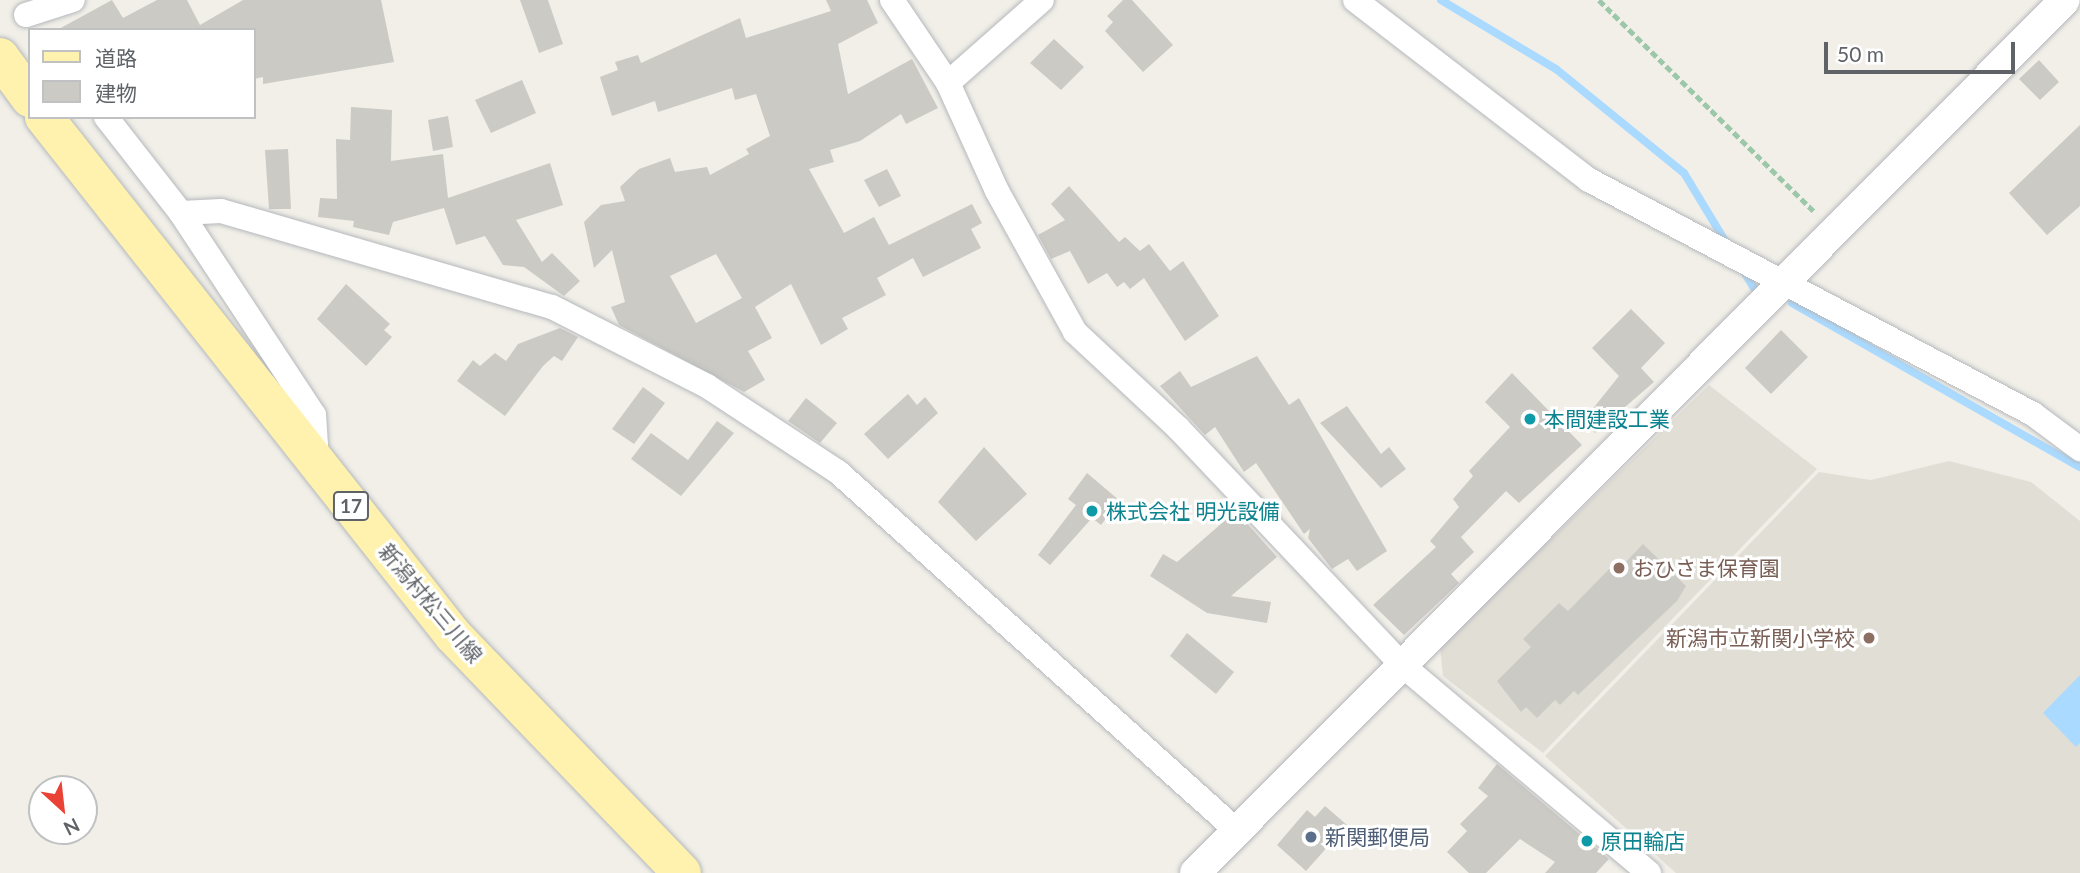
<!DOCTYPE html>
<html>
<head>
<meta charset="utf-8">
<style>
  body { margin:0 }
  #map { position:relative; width:2080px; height:873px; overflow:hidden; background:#f1efe8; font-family:Lato,"Noto Sans JP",sans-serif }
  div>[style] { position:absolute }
  .education>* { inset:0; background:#e1ded6 }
  .water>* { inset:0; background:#aadaff }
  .stream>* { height:8px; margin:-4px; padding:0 4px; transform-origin:4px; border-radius:4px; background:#aadaff }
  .building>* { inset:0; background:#cccac5 }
  .path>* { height:4.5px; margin-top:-2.25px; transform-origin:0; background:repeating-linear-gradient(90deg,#9cc7a9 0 7px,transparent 0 10.5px) }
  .roads { filter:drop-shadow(0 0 2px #b5b8bc) drop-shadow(0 0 2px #b5b8bc) }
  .minor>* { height:24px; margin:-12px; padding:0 12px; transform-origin:12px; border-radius:12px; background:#fff }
  .tertiary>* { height:30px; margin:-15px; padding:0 15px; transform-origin:15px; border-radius:15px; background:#fff }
  .primary>* { height:38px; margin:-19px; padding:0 19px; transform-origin:19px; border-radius:19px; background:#fff2af }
  .dots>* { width:19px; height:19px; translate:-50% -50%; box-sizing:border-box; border:4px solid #fff; border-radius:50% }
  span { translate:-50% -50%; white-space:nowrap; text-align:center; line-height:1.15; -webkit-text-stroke:6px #fff; paint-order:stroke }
  .shield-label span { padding:2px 5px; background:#fff; border:2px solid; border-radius:5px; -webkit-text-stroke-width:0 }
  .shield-label { font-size:19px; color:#5f6368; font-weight:700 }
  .culture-label { font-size:21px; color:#0d838f }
  .left { translate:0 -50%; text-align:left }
  .education-label { font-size:21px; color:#785e54 }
  .right { translate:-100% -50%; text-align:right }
  .street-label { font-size:21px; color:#5f6368 }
  .service-label { font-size:21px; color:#4e5e75 }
  .legend { position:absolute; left:28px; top:28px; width:228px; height:91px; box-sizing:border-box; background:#fff; border:2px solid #bfc1c3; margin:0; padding:9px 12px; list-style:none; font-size:21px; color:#5f6368 }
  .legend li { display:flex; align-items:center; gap:14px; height:35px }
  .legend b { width:35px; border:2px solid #bfc1c3 }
  .north { position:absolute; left:28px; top:775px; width:70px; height:70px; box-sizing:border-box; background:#fff; border:2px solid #bfc1c3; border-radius:50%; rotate:153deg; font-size:19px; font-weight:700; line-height:28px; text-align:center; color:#5f6368 }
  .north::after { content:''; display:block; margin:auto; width:24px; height:32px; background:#ea4335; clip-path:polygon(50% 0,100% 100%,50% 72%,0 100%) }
  .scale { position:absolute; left:1824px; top:42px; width:191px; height:32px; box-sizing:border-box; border:4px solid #5f6368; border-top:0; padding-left:9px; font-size:21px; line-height:24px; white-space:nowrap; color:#5f6368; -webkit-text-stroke:5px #fff; paint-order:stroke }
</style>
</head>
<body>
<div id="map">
  <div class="education">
    <i style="clip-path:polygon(1709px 385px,1817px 469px,1543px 753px,1443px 676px,1440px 647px)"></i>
    <i style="clip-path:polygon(1949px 461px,2031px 482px,2080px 521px,2080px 873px,1676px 873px,1545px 756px,1819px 472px,1871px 480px)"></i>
  </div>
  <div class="water">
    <i style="clip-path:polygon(2080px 675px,2080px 743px,2076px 747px,2043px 713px)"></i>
  </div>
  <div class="stream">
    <i style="left:1441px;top:0;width:134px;rotate:31deg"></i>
    <i style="left:1556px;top:69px;width:165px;rotate:39.1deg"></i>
    <i style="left:1684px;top:173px;width:83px;rotate:58.8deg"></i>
    <i style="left:1743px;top:270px;width:21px;rotate:59deg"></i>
    <i style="left:1792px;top:303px;width:331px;rotate:29.7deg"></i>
  </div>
  <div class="building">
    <i style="clip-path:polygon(112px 0,123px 18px,157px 0,187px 0,200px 25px,243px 0,381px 0,394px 62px,263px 84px,263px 77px,254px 79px,254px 30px,57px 30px)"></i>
    <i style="clip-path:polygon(520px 0,548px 0,563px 44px,539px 53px)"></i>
    <i style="clip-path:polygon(evenodd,826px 0,867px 0,878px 23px,838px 44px,848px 94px,912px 59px,938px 108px,906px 124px,901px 114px,860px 141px,830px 150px,834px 162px,809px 169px,844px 233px,874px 217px,889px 245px,972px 204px,982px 223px,971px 229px,981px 248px,923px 277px,913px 258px,877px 278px,886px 295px,842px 318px,848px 329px,821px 345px,791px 284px,755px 307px,772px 338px,748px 351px,765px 380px,744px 392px,619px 325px,611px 307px,625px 302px,612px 250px,594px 268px,584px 222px,601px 205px,625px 201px,620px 187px,639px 169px,670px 158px,675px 172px,707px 167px,710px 175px,749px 154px,746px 149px,770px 136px,756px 94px,735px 100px,732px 88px,658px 112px,655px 101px,612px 116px,600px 77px,618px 70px,615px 62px,638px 55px,641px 63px,740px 18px,746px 38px,831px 11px,826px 0,716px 254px,742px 298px,696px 323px,670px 276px,716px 254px)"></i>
    <i style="clip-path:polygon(1123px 0,1132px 0,1173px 45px,1143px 72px,1105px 31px,1113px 22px,1107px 16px)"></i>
    <i style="clip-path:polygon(1054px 39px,1084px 67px,1061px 90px,1030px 63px)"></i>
    <i style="clip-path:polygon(2039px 60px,2059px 82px,2040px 100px,2019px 79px)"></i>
    <i style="clip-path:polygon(522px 80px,536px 113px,491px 133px,475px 100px)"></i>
    <i style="clip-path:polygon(351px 107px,392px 110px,391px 161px,443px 154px,448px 198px,550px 163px,563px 205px,516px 220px,542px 262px,552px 253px,580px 281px,564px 296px,524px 267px,503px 265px,485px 236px,456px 245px,444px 208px,393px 222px,389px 235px,353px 227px,354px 221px,318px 217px,320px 198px,337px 199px,336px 139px,350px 140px)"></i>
    <i style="clip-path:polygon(448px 116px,453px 147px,433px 151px,428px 120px)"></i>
    <i style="clip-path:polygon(2080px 125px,2080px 206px,2047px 235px,2009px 193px)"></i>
    <i style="clip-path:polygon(288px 149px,291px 209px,269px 209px,265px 150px)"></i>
    <i style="clip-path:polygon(887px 169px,901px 196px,879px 207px,864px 180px)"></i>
    <i style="clip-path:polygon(1069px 186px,1119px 242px,1125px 237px,1140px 251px,1149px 244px,1170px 271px,1183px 261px,1219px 316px,1185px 341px,1144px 278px,1130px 289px,1124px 282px,1117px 287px,1107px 273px,1088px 284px,1070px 251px,1051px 259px,1038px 235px,1065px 220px,1051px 204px)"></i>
    <i style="clip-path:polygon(346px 284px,390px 324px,384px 330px,392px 337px,366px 366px,317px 319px)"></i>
    <i style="clip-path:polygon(1631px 309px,1665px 343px,1641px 368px,1654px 382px,1595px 433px,1583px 421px,1619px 376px,1592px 348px)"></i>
    <i style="clip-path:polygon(560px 328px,578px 337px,562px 361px,554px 356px,543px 366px,505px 416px,457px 381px,473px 360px,480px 366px,495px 353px,506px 361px,518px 344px)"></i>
    <i style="clip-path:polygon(1781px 330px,1808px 357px,1771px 394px,1745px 368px)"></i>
    <i style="clip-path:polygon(1257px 356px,1289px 405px,1299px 398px,1387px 551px,1357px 571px,1348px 559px,1332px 569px,1308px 538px,1310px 529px,1304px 534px,1256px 463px,1244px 472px,1215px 427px,1205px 435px,1160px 386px,1180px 371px,1191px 387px)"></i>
    <i style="clip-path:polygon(1512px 373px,1582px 445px,1519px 503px,1506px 491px,1461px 537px,1474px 552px,1451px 574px,1459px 583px,1404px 635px,1373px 605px,1436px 547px,1430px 541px,1459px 507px,1453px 499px,1473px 476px,1469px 471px,1510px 427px,1485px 402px)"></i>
    <i style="clip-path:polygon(643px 387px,665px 403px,634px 444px,612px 429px)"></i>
    <i style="clip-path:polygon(908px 394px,917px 405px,925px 397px,938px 413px,888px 459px,864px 434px)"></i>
    <i style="clip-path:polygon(806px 398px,837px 423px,820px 443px,788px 421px)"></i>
    <i style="clip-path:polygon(1347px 406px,1381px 454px,1389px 447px,1406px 469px,1381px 488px,1320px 423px)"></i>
    <i style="clip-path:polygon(717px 421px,734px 433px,681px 496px,631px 459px,651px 433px,688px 460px)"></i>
    <i style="clip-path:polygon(984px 447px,1027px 494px,976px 541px,938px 502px)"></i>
    <i style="clip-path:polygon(1087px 473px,1120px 501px,1101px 525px,1092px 518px,1050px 565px,1038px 555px,1076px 505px,1068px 499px)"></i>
    <i style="clip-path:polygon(1236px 511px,1277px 557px,1231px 596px,1271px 602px,1267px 623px,1207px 613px,1150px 576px,1163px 554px,1177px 562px)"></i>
    <i style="clip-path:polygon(1643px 544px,1686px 586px,1677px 601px,1578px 695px,1574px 691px,1560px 705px,1555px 700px,1537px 718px,1526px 707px,1521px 712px,1497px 681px,1531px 647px,1523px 639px,1559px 603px,1568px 611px,1619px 559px,1624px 564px)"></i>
    <i style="clip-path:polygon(1187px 633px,1234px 672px,1216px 694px,1170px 656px)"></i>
    <i style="clip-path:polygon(1497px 764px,1609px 859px,1596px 873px,1545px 873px,1555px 862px,1520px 839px,1486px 873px,1469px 873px,1447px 852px,1467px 831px,1460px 824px,1488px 796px,1478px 788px)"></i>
    <i style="clip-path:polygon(1325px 806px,1347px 825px,1306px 871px,1277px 845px,1307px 810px,1315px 817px)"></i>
  </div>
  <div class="path">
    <i style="left:1599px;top:0;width:304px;rotate:44.5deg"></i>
  </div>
  <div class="roads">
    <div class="minor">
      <i style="left:892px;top:0;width:100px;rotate:56deg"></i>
      <i style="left:948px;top:83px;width:119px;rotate:65.6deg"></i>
      <i style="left:997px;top:191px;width:161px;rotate:61deg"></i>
      <i style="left:1075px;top:332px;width:141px;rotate:43deg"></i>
      <i style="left:1178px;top:428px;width:326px;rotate:46.6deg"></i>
      <i style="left:1402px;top:665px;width:323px;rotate:40.1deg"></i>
      <i style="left:1355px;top:0;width:295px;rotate:37.6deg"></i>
      <i style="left:1589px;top:180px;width:502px;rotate:27.79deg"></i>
      <i style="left:2033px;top:414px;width:59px;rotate:36.7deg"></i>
      <i style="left:26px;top:15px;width:49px;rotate:-17.7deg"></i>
      <i style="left:948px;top:83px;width:125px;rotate:-41.4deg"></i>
      <i style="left:106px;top:117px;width:122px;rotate:52deg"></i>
      <i style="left:317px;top:461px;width:46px;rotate:-93.7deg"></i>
      <i style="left:314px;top:415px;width:242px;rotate:-123.4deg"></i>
      <i style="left:181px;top:213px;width:40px;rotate:-2.9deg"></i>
      <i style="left:221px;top:211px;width:345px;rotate:16.2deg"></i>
      <i style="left:552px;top:307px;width:174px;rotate:27deg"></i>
      <i style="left:707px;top:386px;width:157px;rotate:33.3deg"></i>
      <i style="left:838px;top:472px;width:535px;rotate:41.97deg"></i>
    </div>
    <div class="tertiary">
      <i style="left:1195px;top:873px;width:1232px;rotate:-45.1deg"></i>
    </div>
    <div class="primary">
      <i style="left:0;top:57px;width:51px;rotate:53.8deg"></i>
      <i style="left:44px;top:117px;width:660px;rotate:51.71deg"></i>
      <i style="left:453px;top:635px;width:330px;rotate:46.1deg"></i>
    </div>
  </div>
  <div class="dots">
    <i style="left:1530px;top:419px;background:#0f9aa8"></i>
    <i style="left:1092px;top:511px;background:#0f9aa8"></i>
    <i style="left:1619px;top:568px;background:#8d6e63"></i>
    <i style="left:1869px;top:638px;background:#8d6e63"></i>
    <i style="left:1311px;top:837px;background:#5c6f8a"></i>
    <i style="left:1587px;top:841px;background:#0f9aa8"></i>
  </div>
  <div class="shield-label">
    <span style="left:351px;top:506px">17</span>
  </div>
  <div class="culture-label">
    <span class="left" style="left:1544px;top:419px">本間建設工業</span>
    <span class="left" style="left:1106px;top:511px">株式会社 明光設備</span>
    <span class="left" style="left:1601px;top:841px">原田輪店</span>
  </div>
  <div class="education-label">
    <span class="left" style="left:1633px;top:568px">おひさま保育園</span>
    <span class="right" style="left:1855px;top:638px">新潟市立新関小学校</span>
  </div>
  <div class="street-label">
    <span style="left:431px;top:603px;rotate:50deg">新潟村松三川線</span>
  </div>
  <div class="service-label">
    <span class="left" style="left:1325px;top:837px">新関郵便局</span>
  </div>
  <ul class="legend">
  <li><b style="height:9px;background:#fff2af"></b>道路</li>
  <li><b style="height:19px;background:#cccac5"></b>建物</li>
  </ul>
  <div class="north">N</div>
  <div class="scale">50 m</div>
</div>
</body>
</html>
